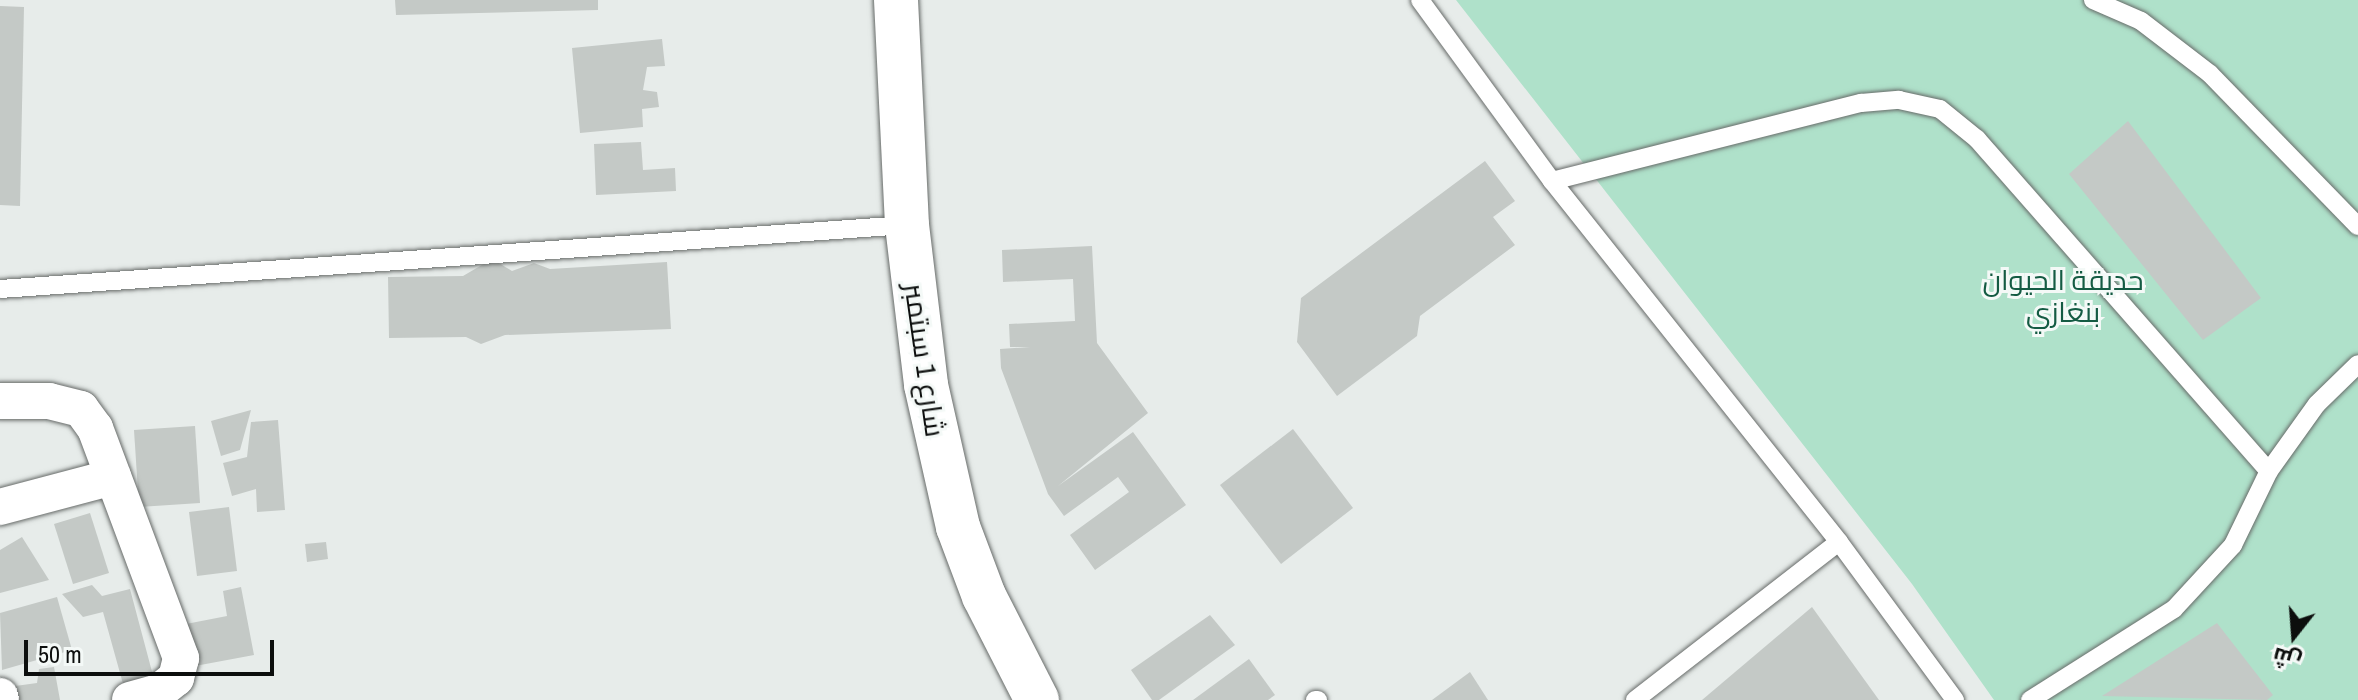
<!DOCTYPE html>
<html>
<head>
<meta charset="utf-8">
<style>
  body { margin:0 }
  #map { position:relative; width:2358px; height:700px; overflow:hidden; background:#e7ecea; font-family:"Archivo Narrow",Cairo,sans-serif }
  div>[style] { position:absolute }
  .green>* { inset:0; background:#afe1ca }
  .building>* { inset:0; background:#c4c9c6 }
  .roads { filter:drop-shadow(0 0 2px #676b69) drop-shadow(0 0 2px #676b69) }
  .service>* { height:18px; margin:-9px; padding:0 9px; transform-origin:9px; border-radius:9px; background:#fff }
  .minor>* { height:36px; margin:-18px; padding:0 18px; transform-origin:18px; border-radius:18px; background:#fff }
  .tertiary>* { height:44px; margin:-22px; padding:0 22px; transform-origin:22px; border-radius:22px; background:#fff }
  span { translate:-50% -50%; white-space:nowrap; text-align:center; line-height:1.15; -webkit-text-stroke:6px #f4f9f7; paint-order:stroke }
  .park-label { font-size:28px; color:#145b43 }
  .street-label { font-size:28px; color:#0c0e0d }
  .north { position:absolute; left:2254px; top:596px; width:80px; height:80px; -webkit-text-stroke:6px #f4f9f7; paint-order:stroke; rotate:197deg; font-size:22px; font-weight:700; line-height:32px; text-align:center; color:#0c0e0d }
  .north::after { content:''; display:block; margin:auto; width:28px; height:36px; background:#0c0e0d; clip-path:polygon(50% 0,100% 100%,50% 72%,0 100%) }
  .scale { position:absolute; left:24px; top:640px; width:250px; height:36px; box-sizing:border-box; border:4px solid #0c0e0d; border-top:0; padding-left:10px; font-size:24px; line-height:28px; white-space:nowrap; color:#0c0e0d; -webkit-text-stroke:6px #f4f9f7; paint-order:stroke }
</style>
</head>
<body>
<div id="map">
  <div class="green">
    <i style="clip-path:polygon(1456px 0,2358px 0,2358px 700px,1994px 700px,1912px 584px)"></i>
  </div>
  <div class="building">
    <i style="clip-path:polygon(395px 0,598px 0,598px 10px,396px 15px)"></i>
    <i style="clip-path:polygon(0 6px,24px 7px,20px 206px,0 205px)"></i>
    <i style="clip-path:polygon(662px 39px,665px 66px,647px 67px,643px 90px,657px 92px,659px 107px,642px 109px,643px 127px,580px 133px,572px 48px)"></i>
    <i style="clip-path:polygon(2128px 121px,2261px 298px,2203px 340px,2069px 174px)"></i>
    <i style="clip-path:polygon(641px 142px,643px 170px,675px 168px,676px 191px,596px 195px,594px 144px)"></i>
    <i style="clip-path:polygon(1485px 161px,1515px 201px,1493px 217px,1515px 245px,1420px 316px,1417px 336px,1337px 396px,1297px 342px,1301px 298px)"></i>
    <i style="clip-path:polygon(1092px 246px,1097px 343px,1148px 413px,1058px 486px,1133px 432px,1186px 505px,1095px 570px,1070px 535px,1129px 492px,1118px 477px,1064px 516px,1048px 494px,1001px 368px,1000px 349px,1030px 347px,1010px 347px,1009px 324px,1075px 321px,1073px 279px,1003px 282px,1002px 250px)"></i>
    <i style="clip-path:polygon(492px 259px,512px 271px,534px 263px,550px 269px,667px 262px,671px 329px,505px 335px,481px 344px,466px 337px,389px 338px,388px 277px,463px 276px)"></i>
    <i style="clip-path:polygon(251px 410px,240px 450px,221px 456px,211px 421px)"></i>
    <i style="clip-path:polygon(278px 420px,285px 510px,257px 512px,256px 489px,232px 496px,223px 463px,247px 457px,251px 422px)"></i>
    <i style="clip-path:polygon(195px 426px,200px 503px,139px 507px,134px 430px)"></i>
    <i style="clip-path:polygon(1293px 429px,1353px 508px,1281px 564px,1220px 485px)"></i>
    <i style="clip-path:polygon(229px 507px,237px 571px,197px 576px,189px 512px)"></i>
    <i style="clip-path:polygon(90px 513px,109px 573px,73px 584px,54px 524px)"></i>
    <i style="clip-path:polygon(22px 537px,49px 580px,0 593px,0 550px)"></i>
    <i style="clip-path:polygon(326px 542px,328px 559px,307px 562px,305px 544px)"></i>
    <i style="clip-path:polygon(92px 585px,102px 596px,130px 589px,155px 683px,125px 691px,103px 612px,83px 617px,62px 594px)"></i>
    <i style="clip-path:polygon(241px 587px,254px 655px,195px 666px,186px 624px,227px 616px,223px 591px)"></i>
    <i style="clip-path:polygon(57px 597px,72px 650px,2px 670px,0 613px)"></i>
    <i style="clip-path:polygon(1812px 607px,1879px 700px,1702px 700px)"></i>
    <i style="clip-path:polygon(1210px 615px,1235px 645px,1159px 700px,1152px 700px,1131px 670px)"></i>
    <i style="clip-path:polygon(2217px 623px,2273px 695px,2267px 700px,2102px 696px)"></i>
    <i style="clip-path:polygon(1249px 659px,1275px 695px,1268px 700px,1193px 700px)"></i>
    <i style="clip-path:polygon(54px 667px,60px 700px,10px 700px,8px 687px,37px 683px,39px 669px)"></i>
    <i style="clip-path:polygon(1470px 672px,1488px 700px,1432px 700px)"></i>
  </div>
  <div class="roads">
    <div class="service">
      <i style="left:1420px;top:0;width:224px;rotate:53.9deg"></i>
      <i style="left:1552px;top:181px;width:461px;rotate:51.5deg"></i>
      <i style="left:1839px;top:542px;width:196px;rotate:53.7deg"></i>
      <i style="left:2093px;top:0;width:52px;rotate:23.6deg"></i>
      <i style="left:2141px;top:21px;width:87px;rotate:37.5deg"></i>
      <i style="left:2210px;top:74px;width:212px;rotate:45.8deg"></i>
      <i style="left:1552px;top:181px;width:319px;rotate:-14.2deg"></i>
      <i style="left:1861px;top:103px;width:38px;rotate:-5deg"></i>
      <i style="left:1899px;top:100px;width:42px;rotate:12.4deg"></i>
      <i style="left:1940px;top:109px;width:48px;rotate:39deg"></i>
      <i style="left:1977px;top:139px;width:442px;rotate:48.7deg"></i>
      <i style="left:0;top:289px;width:909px;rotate:-4.04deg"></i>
      <i style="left:1315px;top:700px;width:3px"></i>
      <i style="left:1635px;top:700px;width:258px;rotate:-37.8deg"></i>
      <i style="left:2030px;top:700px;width:170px;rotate:-32.3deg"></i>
      <i style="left:2174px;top:609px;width:87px;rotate:-47.3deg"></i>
      <i style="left:2233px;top:545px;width:82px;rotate:-64.1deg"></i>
      <i style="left:2269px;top:471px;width:82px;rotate:-54.4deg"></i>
      <i style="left:2317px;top:404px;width:57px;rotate:-44.3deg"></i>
    </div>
    <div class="minor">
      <i style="left:0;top:401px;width:49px"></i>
      <i style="left:49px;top:401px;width:33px;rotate:14deg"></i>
      <i style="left:81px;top:409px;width:24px;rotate:54deg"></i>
      <i style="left:95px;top:428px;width:246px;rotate:69.5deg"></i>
      <i style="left:181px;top:658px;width:21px;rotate:104deg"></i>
      <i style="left:176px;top:678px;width:22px;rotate:141deg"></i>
      <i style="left:159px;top:692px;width:30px;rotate:165deg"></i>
      <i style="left:0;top:507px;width:117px;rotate:-14.9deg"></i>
      <i style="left:0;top:696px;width:4px;rotate:76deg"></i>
    </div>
    <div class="tertiary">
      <i style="left:896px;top:0;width:225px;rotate:87.2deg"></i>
      <i style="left:907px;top:225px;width:161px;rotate:83.2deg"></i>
      <i style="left:926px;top:385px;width:146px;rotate:77.3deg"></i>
      <i style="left:958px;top:527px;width:74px;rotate:69.4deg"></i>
      <i style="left:984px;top:596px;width:117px;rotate:63deg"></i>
    </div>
  </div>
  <div class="park-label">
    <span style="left:2063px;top:296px">حديقة الحيوان<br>بنغازي</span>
  </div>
  <div class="street-label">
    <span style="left:925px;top:360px;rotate:82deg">شارع 1 سبتمبر</span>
  </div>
  <div class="north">ش</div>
  <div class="scale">50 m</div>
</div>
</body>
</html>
